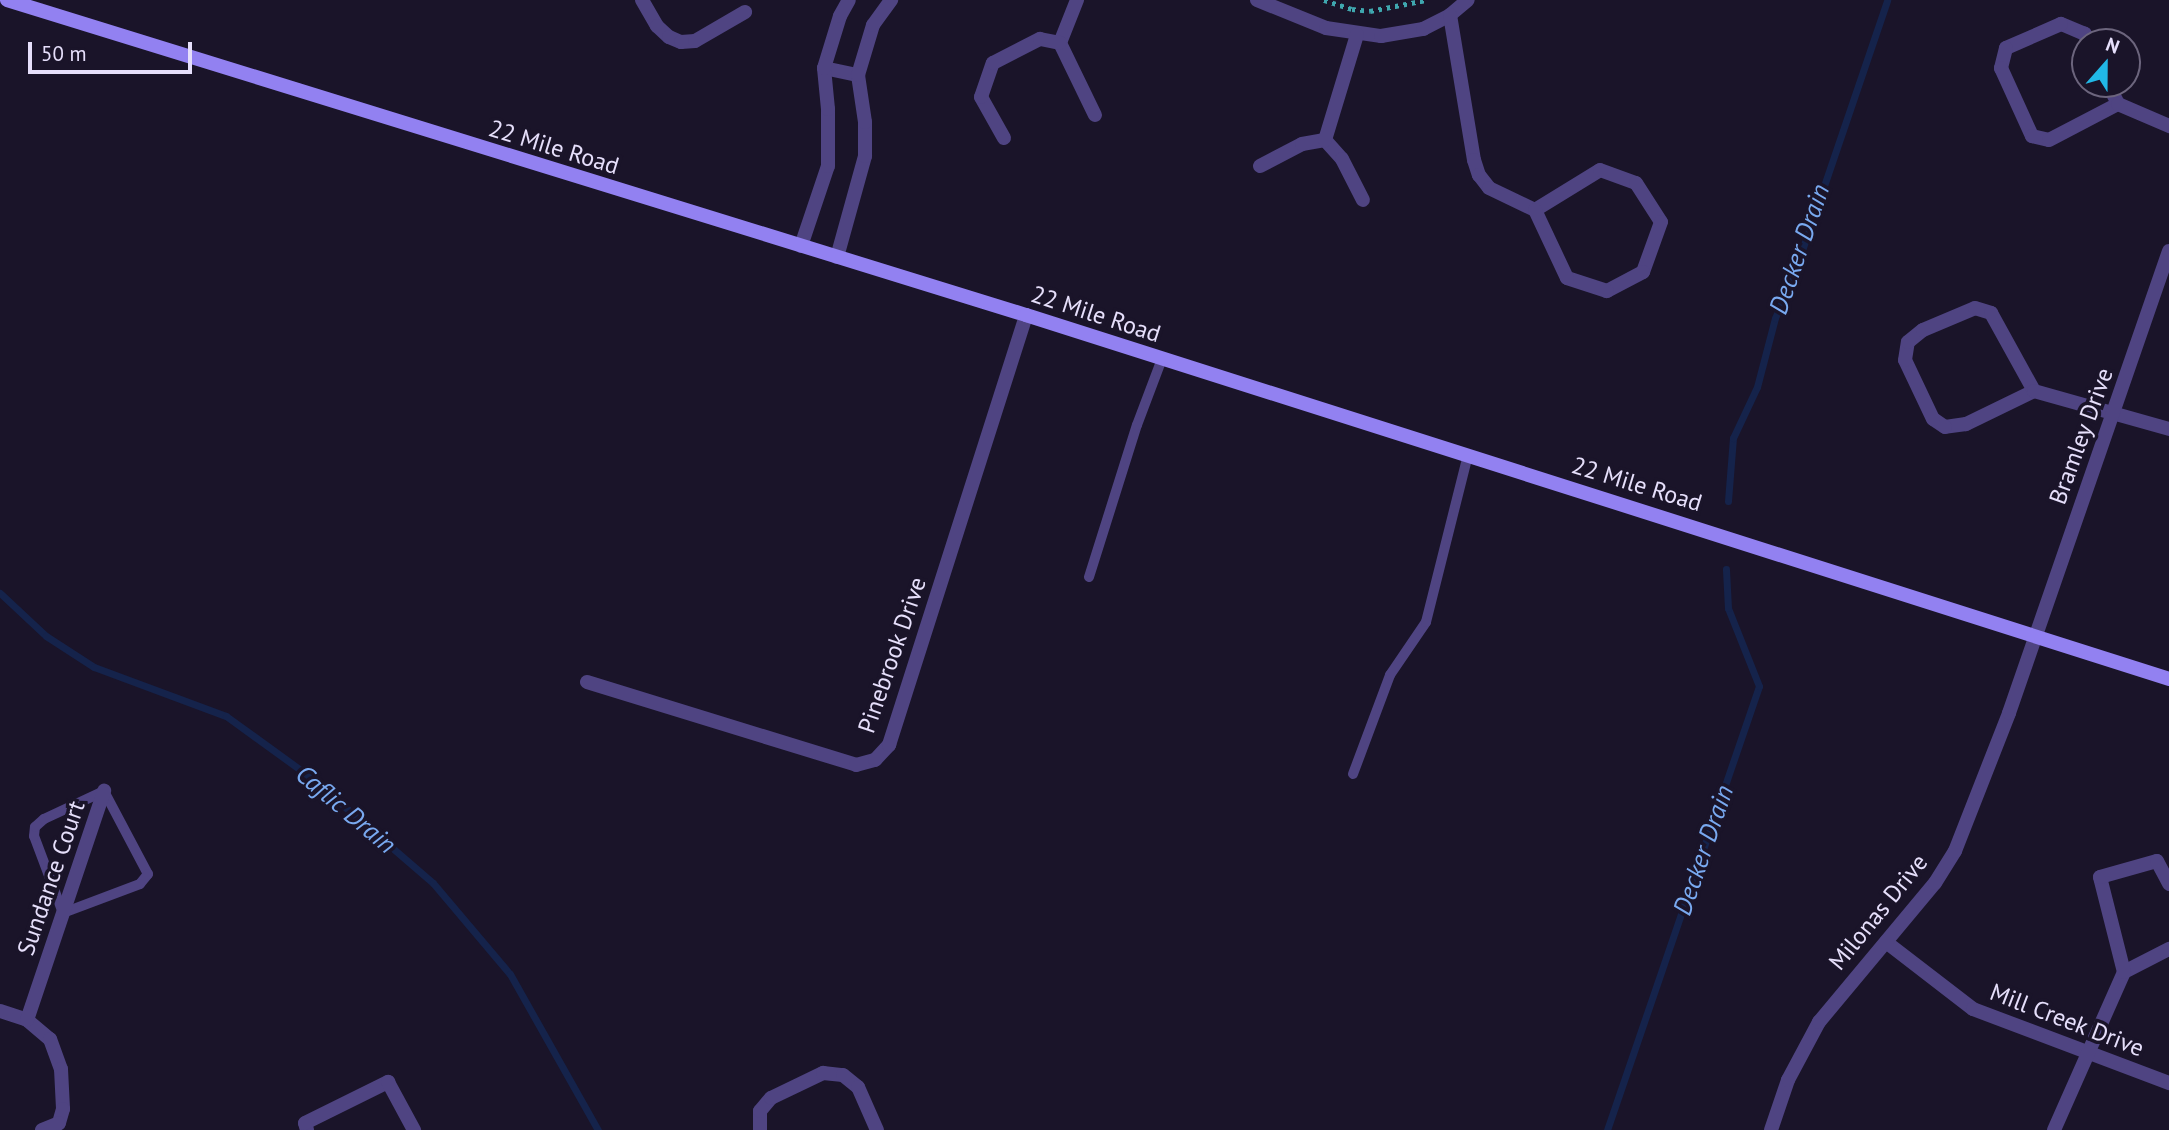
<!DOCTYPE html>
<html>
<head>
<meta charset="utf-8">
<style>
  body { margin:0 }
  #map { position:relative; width:2169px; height:1130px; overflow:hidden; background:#1a1429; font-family:"PT Sans",sans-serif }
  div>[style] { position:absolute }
  .stream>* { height:7px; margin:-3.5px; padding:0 3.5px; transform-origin:3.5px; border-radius:3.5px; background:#15234b }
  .path>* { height:4.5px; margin-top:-2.25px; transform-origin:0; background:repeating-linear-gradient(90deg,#3fa7af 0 3.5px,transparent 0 8.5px) }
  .lane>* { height:10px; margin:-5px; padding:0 5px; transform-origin:5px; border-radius:5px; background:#4f4482 }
  .street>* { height:14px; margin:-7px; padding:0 7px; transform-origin:7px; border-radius:7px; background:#4f4482 }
  .secondary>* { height:14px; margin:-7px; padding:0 7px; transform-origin:7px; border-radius:7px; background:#9281f1 }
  span { translate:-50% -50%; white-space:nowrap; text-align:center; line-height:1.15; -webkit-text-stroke:7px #1a1429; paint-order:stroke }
  .street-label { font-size:24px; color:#e6dffb }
  .water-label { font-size:26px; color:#79a9f0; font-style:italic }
  .north { position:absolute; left:2071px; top:28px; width:70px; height:70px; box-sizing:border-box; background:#1a1429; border:2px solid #6c657d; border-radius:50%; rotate:21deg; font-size:19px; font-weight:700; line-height:28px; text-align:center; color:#e6dffb }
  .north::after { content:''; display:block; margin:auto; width:24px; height:32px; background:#21b8e6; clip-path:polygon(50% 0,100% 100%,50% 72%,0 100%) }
  .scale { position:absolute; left:28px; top:42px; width:164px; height:32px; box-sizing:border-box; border:4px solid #e6dffb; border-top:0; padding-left:9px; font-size:21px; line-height:24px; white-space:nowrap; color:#e6dffb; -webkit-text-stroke:5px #1a1429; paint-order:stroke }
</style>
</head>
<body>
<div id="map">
  <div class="stream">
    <i style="left:1728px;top:501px;width:63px;rotate:-85.5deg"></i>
    <i style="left:1733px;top:438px;width:56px;rotate:-64.8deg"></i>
    <i style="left:1757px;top:387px;width:71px;rotate:-75.4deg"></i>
    <i style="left:1775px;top:318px;width:51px;rotate:-66.9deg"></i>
    <i style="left:1795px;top:271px;width:286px;rotate:-71.2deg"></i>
    <i style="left:0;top:593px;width:63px;rotate:43.1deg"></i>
    <i style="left:46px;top:636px;width:57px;rotate:32.9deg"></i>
    <i style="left:94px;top:667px;width:141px;rotate:20.4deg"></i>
    <i style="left:226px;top:716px;width:102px;rotate:35.9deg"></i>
    <i style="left:309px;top:776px;width:164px;rotate:40.8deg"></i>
    <i style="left:433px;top:883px;width:119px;rotate:49.8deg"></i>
    <i style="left:510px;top:974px;width:179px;rotate:60.6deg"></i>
    <i style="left:1607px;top:1130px;width:469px;rotate:-71.1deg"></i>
    <i style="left:1759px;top:686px;width:84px;rotate:-111.7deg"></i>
    <i style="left:1728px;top:608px;width:39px;rotate:-93deg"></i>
  </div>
  <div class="path">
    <i style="left:1324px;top:0;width:29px;rotate:18deg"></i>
    <i style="left:1352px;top:9px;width:18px;rotate:6deg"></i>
    <i style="left:1370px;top:11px;width:57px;rotate:-11.1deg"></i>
  </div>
  <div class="lane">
    <i style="left:1089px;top:577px;width:159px;rotate:-72.5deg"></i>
    <i style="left:1137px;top:425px;width:71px;rotate:-69.3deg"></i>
    <i style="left:1353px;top:774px;width:106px;rotate:-69.5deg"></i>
    <i style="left:1390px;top:675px;width:64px;rotate:-55.8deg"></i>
    <i style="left:1426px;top:622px;width:172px;rotate:-75.9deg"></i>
    <i style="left:104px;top:791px;width:94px;rotate:62.1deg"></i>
    <i style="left:148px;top:874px;width:13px;rotate:129deg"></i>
    <i style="left:140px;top:884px;width:82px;rotate:159.4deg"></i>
    <i style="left:63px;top:913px;width:82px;rotate:-110.6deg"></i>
    <i style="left:34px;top:836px;width:9px;rotate:-84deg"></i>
    <i style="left:35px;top:827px;width:12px;rotate:-42deg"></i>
    <i style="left:44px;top:819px;width:66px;rotate:-25deg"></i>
  </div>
  <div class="street">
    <i style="left:642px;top:0;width:30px;rotate:60deg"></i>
    <i style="left:657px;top:26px;width:16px;rotate:43deg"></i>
    <i style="left:669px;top:37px;width:13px;rotate:23deg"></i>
    <i style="left:681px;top:42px;width:14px;rotate:-4deg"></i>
    <i style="left:695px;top:41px;width:58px;rotate:-30.1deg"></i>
    <i style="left:1077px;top:0;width:46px;rotate:111.6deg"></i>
    <i style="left:1060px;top:43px;width:80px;rotate:64.1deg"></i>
    <i style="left:1257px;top:0;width:74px;rotate:22.1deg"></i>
    <i style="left:1326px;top:28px;width:56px;rotate:8.3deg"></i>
    <i style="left:1381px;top:36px;width:43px;rotate:-9.5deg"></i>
    <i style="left:1423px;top:29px;width:30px;rotate:-27deg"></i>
    <i style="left:1450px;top:15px;width:23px;rotate:-40deg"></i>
    <i style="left:1450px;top:15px;width:147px;rotate:80.6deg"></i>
    <i style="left:1474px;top:160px;width:16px;rotate:72deg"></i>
    <i style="left:1479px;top:175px;width:16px;rotate:52deg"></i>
    <i style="left:1489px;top:188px;width:51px;rotate:25.6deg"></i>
    <i style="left:1535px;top:210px;width:76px;rotate:-31.6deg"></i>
    <i style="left:1600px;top:170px;width:38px;rotate:20deg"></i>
    <i style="left:1636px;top:183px;width:46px;rotate:57.3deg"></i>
    <i style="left:1661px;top:222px;width:53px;rotate:109.8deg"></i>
    <i style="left:1643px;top:272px;width:41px;rotate:152.2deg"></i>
    <i style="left:1607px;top:291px;width:42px;rotate:-162deg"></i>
    <i style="left:1567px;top:278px;width:75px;rotate:-115.2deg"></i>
    <i style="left:2088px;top:42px;width:9px;rotate:-111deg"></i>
    <i style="left:2085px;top:34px;width:26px;rotate:-157deg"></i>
    <i style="left:2061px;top:24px;width:60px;rotate:156.4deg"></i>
    <i style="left:2006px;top:48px;width:21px;rotate:104deg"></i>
    <i style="left:2001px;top:68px;width:75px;rotate:65.5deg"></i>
    <i style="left:2032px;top:136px;width:17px;rotate:13deg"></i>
    <i style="left:2049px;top:140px;width:78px;rotate:-27.6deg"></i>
    <i style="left:824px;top:68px;width:35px;rotate:12deg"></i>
    <i style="left:2108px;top:84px;width:22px;rotate:63deg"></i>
    <i style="left:2118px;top:104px;width:56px;rotate:23.3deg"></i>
    <i style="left:1004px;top:138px;width:47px;rotate:-119.3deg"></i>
    <i style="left:981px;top:97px;width:36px;rotate:-71deg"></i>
    <i style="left:993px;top:63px;width:53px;rotate:-27.1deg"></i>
    <i style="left:1040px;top:39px;width:20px;rotate:11deg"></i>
    <i style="left:1325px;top:140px;width:25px;rotate:48deg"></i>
    <i style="left:1342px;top:159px;width:46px;rotate:62.9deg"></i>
    <i style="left:1260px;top:166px;width:47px;rotate:-27.6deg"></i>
    <i style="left:1302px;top:144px;width:23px;rotate:-10deg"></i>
    <i style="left:1325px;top:140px;width:110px;rotate:-73.1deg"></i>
    <i style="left:801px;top:246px;width:84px;rotate:-71.4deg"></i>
    <i style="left:828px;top:166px;width:57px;rotate:-90deg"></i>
    <i style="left:828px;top:109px;width:41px;rotate:-95.6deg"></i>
    <i style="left:824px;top:68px;width:54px;rotate:-72.9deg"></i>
    <i style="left:840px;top:16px;width:18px;rotate:-61deg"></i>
    <i style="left:837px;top:257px;width:105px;rotate:-74.5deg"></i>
    <i style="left:865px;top:156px;width:34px;rotate:-90deg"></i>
    <i style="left:865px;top:122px;width:48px;rotate:-98.5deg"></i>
    <i style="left:858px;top:75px;width:52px;rotate:-73.3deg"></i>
    <i style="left:873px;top:25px;width:31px;rotate:-54deg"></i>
    <i style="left:2034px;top:391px;width:76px;rotate:154.1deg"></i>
    <i style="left:1966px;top:424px;width:21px;rotate:172deg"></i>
    <i style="left:1945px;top:427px;width:14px;rotate:-146deg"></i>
    <i style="left:1933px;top:419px;width:65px;rotate:-115.4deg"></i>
    <i style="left:1905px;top:360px;width:18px;rotate:-81deg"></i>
    <i style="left:1908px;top:342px;width:19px;rotate:-39deg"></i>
    <i style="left:1923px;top:330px;width:56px;rotate:-22.9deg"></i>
    <i style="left:1975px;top:308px;width:17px;rotate:17deg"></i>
    <i style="left:1991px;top:313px;width:89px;rotate:61.1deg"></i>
    <i style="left:2034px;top:391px;width:140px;rotate:15.7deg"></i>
    <i style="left:587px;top:682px;width:282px;rotate:17.1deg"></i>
    <i style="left:856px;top:765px;width:20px;rotate:-15deg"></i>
    <i style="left:875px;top:760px;width:21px;rotate:-47deg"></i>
    <i style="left:889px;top:745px;width:451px;rotate:-72.3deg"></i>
    <i style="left:1886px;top:942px;width:110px;rotate:37.6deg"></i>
    <i style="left:1973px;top:1009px;width:210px;rotate:20.7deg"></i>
    <i style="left:2124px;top:972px;width:51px;rotate:-27.1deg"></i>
    <i style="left:0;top:1011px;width:28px;rotate:18deg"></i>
    <i style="left:27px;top:1020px;width:30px;rotate:40deg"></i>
    <i style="left:50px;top:1039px;width:32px;rotate:70deg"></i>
    <i style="left:61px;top:1069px;width:40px;rotate:87.1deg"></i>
    <i style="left:63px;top:1109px;width:15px;rotate:106deg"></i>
    <i style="left:27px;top:1020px;width:242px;rotate:-71.4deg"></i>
    <i style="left:42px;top:1130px;width:18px;rotate:-22deg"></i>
    <i style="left:307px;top:1130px;width:7px;rotate:-106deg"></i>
    <i style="left:305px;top:1123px;width:93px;rotate:-26.3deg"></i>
    <i style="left:388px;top:1082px;width:55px;rotate:61.6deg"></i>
    <i style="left:760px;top:1130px;width:19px;rotate:-90deg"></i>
    <i style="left:760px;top:1111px;width:17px;rotate:-50deg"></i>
    <i style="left:771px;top:1098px;width:58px;rotate:-25.7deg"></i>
    <i style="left:823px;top:1073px;width:20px;rotate:6deg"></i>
    <i style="left:843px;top:1075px;width:19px;rotate:39deg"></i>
    <i style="left:858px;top:1087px;width:47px;rotate:66.2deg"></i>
    <i style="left:1771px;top:1130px;width:53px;rotate:-71.2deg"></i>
    <i style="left:1788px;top:1080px;width:66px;rotate:-61.9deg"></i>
    <i style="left:1819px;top:1022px;width:181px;rotate:-50.2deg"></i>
    <i style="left:1935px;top:883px;width:38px;rotate:-58deg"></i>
    <i style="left:1955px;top:851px;width:148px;rotate:-68.6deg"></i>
    <i style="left:2009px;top:713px;width:489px;rotate:-70.9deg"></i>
    <i style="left:2054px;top:1130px;width:173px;rotate:-66.1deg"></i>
    <i style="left:2124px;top:972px;width:98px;rotate:-104.2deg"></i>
    <i style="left:2100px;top:877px;width:59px;rotate:-15.7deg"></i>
    <i style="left:2157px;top:861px;width:26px;rotate:62deg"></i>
  </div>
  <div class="secondary">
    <i style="left:7px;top:0;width:1067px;rotate:17.18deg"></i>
    <i style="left:1026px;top:315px;width:1200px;rotate:17.66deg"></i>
  </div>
  <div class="street-label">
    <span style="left:554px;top:147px;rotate:17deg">22 Mile Road</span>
    <span style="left:1096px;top:314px;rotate:18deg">22 Mile Road</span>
    <span style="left:2081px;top:436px;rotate:-70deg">Bramley Drive</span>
    <span style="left:1637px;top:484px;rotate:17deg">22 Mile Road</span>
    <span style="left:892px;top:655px;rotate:-71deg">Pinebrook Drive</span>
    <span style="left:51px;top:878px;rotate:-71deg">Sundance Court</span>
    <span style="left:1878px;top:912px;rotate:-51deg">Milonas Drive</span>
    <span style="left:2067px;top:1020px;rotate:21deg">Mill Creek Drive</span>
  </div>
  <div class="water-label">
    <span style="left:1799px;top:249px;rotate:-71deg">Decker Drain</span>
    <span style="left:346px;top:809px;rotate:40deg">Caflic Drain</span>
    <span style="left:1703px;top:850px;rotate:-71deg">Decker Drain</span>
  </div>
  <div class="north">N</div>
  <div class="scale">50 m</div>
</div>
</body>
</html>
